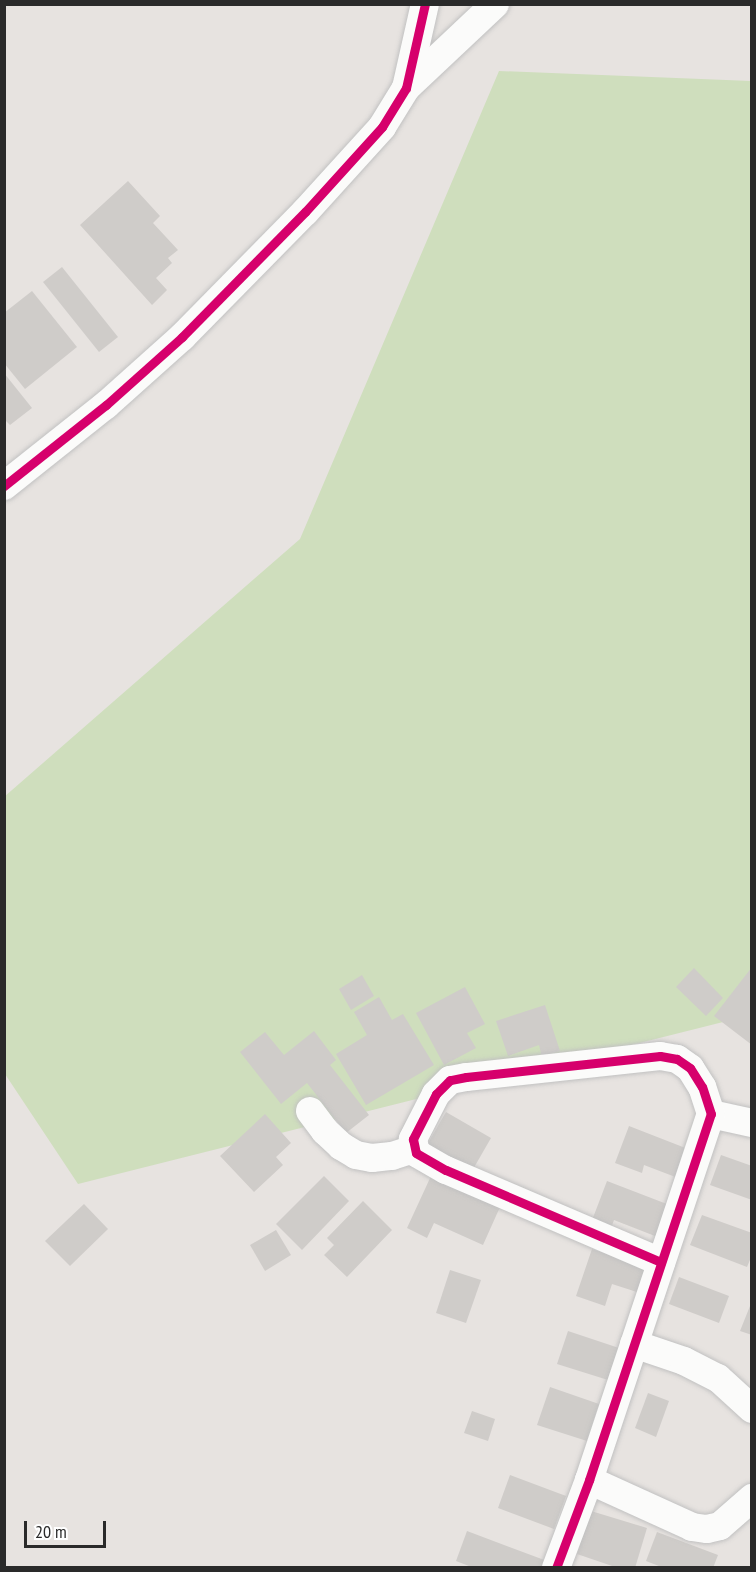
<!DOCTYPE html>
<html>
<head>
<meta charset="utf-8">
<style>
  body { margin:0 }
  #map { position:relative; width:756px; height:1572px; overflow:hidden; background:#e7e3e0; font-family:"PT Sans Narrow",sans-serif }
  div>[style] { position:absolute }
  .green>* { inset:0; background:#cfdebd }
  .building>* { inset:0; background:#cfccc9 }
  .roads { filter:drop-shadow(0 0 2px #c1c1c1) drop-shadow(0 0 2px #c1c1c1) }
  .minor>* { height:28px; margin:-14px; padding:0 14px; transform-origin:14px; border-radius:14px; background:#fbfbfa }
  .cycleway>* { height:9px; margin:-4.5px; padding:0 4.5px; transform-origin:4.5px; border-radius:4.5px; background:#d6006c }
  span { translate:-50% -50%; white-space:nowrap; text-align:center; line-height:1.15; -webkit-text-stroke:6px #fff; paint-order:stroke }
  .frame { position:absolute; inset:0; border:6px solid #2a2a2a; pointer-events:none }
  .scale { position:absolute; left:24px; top:1521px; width:82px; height:27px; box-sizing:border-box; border:3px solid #2a2a2a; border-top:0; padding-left:8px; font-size:18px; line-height:21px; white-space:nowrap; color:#2a2a2a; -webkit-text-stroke:4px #fff; paint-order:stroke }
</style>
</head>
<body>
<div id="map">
  <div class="green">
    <i style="clip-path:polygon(499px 71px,751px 81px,751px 1015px,78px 1184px,5px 1074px,4px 797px,300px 539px)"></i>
  </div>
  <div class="building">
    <i style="clip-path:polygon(128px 181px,160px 216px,153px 223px,178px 250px,168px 258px,172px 263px,156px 278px,167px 290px,152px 305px,80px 225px)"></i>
    <i style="clip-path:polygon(62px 267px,118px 337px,99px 352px,43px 282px)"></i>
    <i style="clip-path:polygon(32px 291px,77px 347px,25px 389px,4px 363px,4px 313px)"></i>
    <i style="clip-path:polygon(4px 373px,32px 408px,10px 425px,4px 419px)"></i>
    <i style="clip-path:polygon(752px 967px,752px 1045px,714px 1016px)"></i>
    <i style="clip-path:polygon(694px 968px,723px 998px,706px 1016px,676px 987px)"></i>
    <i style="clip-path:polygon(362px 975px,374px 996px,351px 1010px,339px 989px)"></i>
    <i style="clip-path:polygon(465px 987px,485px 1024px,467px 1033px,476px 1048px,444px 1065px,416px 1013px)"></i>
    <i style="clip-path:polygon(379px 997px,392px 1020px,403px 1014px,434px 1065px,366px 1105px,336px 1054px,367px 1035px,354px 1012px)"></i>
    <i style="clip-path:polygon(545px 1005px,560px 1051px,542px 1057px,539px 1045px,508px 1056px,496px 1021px)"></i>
    <i style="clip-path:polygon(314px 1031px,336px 1060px,330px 1065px,369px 1115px,346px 1133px,307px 1083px,281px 1104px,240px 1052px,265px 1032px,284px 1055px)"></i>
    <i style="clip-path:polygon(446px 1112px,491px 1138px,472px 1171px,427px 1145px)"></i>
    <i style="clip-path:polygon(265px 1114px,291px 1143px,276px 1157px,283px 1165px,254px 1192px,220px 1156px)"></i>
    <i style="clip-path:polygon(629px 1126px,688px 1149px,678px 1178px,644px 1165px,642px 1173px,615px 1163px)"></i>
    <i style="clip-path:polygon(721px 1155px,752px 1166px,752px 1200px,710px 1185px)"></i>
    <i style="clip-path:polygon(324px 1176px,349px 1201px,302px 1250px,276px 1224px)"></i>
    <i style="clip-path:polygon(431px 1176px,500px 1207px,483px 1245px,434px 1223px,427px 1238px,407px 1228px)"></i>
    <i style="clip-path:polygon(607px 1181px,672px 1206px,660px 1238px,614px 1220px,610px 1231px,591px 1223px)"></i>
    <i style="clip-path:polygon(363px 1201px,392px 1230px,347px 1277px,324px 1255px,334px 1245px,327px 1238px)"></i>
    <i style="clip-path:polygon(84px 1204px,108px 1229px,70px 1266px,45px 1241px)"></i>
    <i style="clip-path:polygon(702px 1215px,752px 1233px,752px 1255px,747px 1267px,690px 1245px)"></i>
    <i style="clip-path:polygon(276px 1230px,291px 1255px,265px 1271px,250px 1245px)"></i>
    <i style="clip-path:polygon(592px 1249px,649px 1268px,640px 1293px,612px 1284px,605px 1306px,576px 1296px)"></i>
    <i style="clip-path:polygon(450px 1270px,481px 1280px,466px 1323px,436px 1313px)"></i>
    <i style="clip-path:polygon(679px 1277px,729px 1296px,719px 1323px,669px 1304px)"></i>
    <i style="clip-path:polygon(752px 1301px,752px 1335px,740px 1331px)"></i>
    <i style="clip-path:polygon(568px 1331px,619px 1348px,608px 1380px,557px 1364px)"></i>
    <i style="clip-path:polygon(550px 1387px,599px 1404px,587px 1441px,537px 1425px)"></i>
    <i style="clip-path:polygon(648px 1393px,669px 1401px,656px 1437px,635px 1428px)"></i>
    <i style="clip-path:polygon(472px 1411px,495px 1419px,488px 1441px,464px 1433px)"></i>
    <i style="clip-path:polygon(510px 1475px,566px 1496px,554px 1529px,498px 1508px)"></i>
    <i style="clip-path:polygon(591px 1511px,647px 1528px,635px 1568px,618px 1568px,577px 1554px)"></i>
    <i style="clip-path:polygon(467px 1531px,547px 1561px,544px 1568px,474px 1568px,456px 1561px)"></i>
    <i style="clip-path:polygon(657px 1532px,718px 1555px,713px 1568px,664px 1568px,646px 1561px)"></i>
  </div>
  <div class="roads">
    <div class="minor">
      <i style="left:406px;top:88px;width:122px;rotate:-43.3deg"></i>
      <i style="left:4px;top:486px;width:130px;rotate:-38.5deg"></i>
      <i style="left:106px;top:405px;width:102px;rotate:-41.8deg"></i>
      <i style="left:182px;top:337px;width:175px;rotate:-45.5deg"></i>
      <i style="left:305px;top:212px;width:115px;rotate:-47.8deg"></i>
      <i style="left:382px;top:127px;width:46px;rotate:-58.4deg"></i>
      <i style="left:406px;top:88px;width:86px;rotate:-77.3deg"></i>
      <i style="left:310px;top:1111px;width:25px;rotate:53deg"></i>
      <i style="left:325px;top:1131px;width:22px;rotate:43deg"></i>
      <i style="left:341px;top:1146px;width:17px;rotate:31deg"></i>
      <i style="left:356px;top:1155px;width:16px;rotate:11deg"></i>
      <i style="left:372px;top:1158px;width:20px;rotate:-6deg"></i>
      <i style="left:392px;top:1156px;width:22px;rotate:-18deg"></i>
      <i style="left:711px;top:1114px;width:42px;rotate:12.4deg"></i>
      <i style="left:634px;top:1344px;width:53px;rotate:18.8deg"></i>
      <i style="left:684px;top:1361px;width:38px;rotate:27deg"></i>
      <i style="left:718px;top:1378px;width:46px;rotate:42.4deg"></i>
      <i style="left:589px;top:1480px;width:113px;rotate:24.5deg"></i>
      <i style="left:692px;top:1527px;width:15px;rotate:8deg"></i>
      <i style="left:707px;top:1529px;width:13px;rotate:-13deg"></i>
      <i style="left:720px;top:1526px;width:43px;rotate:-41.2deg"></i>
      <i style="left:556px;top:1568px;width:94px;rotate:-69.4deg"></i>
      <i style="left:589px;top:1480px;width:386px;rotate:-71.6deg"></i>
      <i style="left:711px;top:1114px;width:28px;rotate:-108deg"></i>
      <i style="left:702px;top:1087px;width:22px;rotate:-122deg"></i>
      <i style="left:690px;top:1068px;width:16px;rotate:-145deg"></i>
      <i style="left:677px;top:1059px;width:17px;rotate:-170deg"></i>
      <i style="left:660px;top:1056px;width:195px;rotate:173.8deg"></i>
      <i style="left:466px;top:1077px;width:16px;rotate:169deg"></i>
      <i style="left:450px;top:1080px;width:20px;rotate:135deg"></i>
      <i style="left:436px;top:1094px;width:51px;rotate:117.1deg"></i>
      <i style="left:413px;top:1139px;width:14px;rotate:78deg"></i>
      <i style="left:416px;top:1153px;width:34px;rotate:30deg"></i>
      <i style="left:446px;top:1170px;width:234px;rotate:23.2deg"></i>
    </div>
  </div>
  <div class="cycleway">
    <i style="left:4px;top:486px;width:130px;rotate:-38.5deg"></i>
    <i style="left:106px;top:405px;width:102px;rotate:-41.8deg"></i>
    <i style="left:182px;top:337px;width:175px;rotate:-45.5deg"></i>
    <i style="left:305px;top:212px;width:115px;rotate:-47.8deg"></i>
    <i style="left:382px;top:127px;width:46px;rotate:-58.4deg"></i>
    <i style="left:406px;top:88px;width:86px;rotate:-77.3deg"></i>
    <i style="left:556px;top:1568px;width:94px;rotate:-69.4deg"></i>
    <i style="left:589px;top:1480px;width:386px;rotate:-71.6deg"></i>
    <i style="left:711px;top:1114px;width:28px;rotate:-108deg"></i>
    <i style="left:702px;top:1087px;width:22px;rotate:-122deg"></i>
    <i style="left:690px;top:1068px;width:16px;rotate:-145deg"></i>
    <i style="left:677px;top:1059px;width:17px;rotate:-170deg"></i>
    <i style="left:660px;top:1056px;width:195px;rotate:173.8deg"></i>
    <i style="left:466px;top:1077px;width:16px;rotate:169deg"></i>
    <i style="left:450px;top:1080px;width:20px;rotate:135deg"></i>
    <i style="left:436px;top:1094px;width:51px;rotate:117.1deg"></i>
    <i style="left:413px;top:1139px;width:14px;rotate:78deg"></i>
    <i style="left:416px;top:1153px;width:34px;rotate:30deg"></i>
    <i style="left:446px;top:1170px;width:234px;rotate:23.2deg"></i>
  </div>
  <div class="frame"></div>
  <div class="scale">20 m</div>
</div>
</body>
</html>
